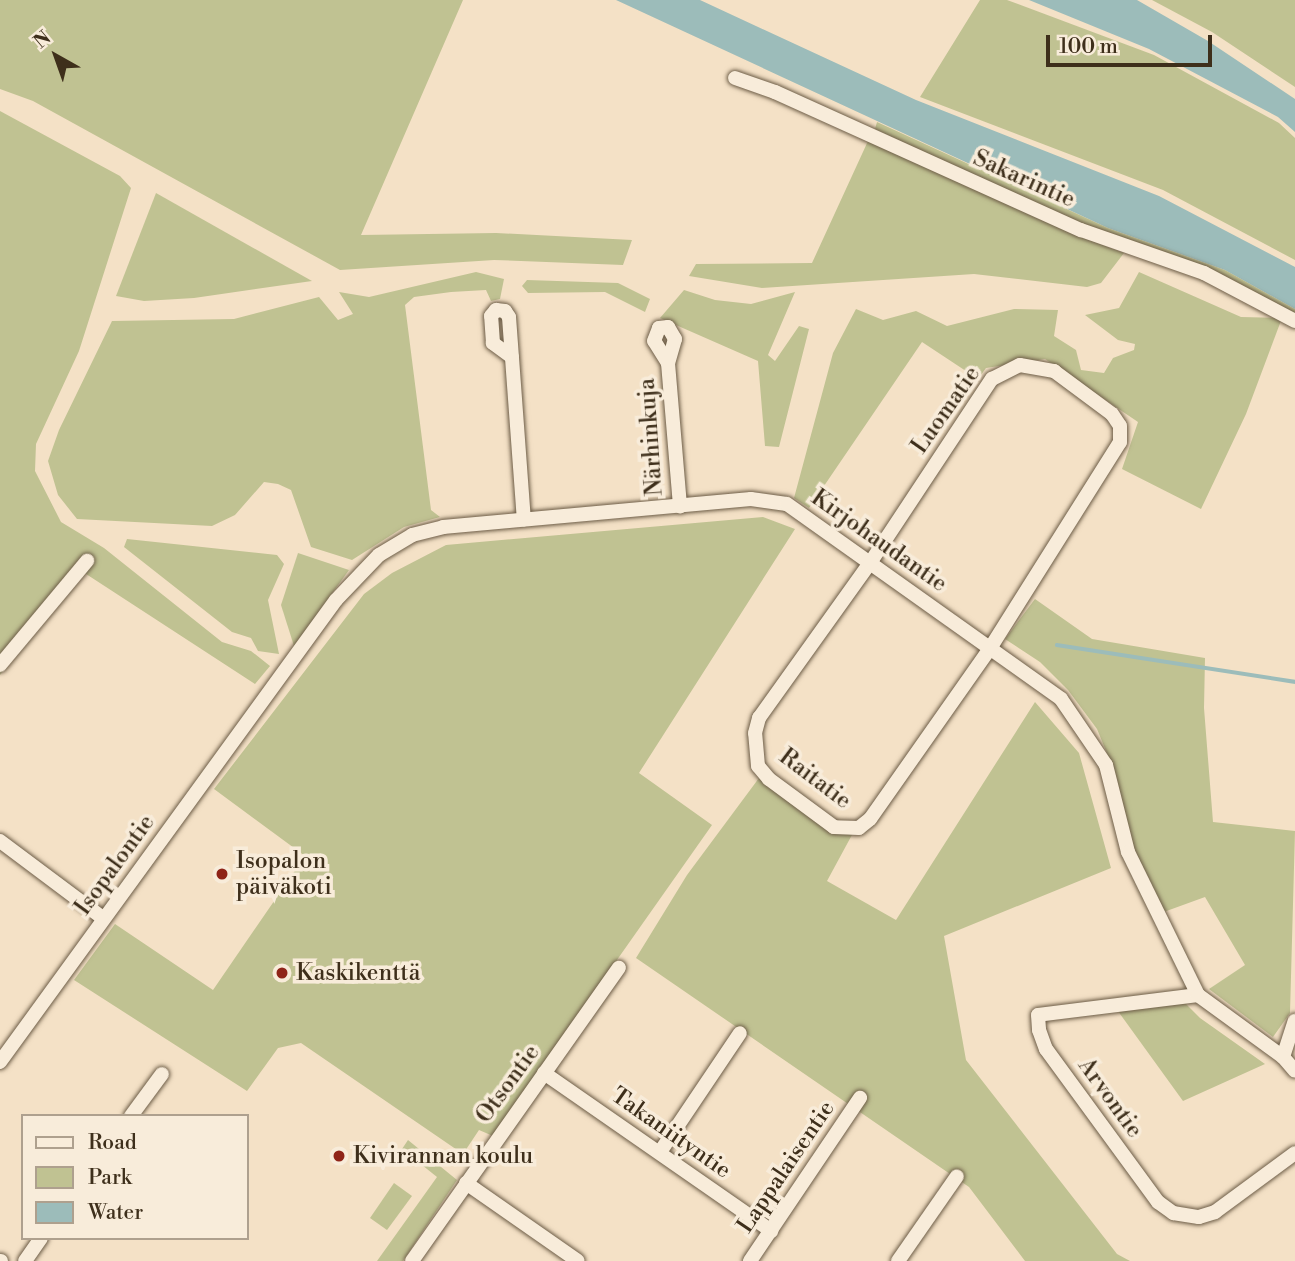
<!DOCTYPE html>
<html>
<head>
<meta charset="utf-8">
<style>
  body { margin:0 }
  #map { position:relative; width:1295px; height:1261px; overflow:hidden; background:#f4e1c6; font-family:"Libre Bodoni",serif }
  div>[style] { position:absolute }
  .green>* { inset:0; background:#c0c292 }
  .water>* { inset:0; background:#9cbcba }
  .stream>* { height:3.5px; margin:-1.75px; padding:0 1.75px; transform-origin:1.75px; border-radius:1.75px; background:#9cbcba }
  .roads { filter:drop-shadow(0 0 2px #6c5c46) drop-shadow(0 0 2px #6c5c46) }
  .minor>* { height:14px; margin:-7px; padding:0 7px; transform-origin:7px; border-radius:7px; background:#f8ecda }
  .dots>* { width:19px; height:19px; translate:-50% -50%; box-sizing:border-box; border:4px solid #f8ecda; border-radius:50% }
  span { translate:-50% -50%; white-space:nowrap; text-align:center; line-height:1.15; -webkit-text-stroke:7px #f8ecda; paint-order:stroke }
  .street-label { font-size:23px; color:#3e2f1b }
  .poi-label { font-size:23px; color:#3e2f1b }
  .left { translate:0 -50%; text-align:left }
  .legend { position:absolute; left:21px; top:1114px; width:228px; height:126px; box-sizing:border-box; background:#f8ecda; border:2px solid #aea08e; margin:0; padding:9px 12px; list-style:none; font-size:21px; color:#3e2f1b }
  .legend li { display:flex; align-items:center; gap:14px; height:35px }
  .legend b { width:35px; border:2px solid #aea08e }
  .north { position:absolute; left:21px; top:21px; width:70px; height:70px; -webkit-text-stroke:5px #f8ecda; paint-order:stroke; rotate:320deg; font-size:19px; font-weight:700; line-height:28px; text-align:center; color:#3e2f1b }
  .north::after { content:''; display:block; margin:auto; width:24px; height:32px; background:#3e2f1b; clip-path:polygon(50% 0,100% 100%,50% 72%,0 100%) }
  .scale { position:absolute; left:1046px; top:35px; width:166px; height:32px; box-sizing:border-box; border:4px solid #3e2f1b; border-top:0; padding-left:9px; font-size:21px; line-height:24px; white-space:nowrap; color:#3e2f1b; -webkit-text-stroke:5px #f8ecda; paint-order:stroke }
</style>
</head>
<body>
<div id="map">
  <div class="green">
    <i style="clip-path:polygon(0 0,463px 0,361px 235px,496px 233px,632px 240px,623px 265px,494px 260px,340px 270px,33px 101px,0 89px)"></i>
    <i style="clip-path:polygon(980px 0,1007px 0,1154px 55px,1279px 123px,1295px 138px,1295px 260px,1163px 190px,920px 97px)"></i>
    <i style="clip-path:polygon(1152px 0,1295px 0,1295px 87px,1212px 32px)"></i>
    <i style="clip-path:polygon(0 111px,120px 176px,131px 188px,79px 351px,36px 444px,35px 471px,61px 522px,104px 548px,222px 642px,251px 651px,270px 666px,255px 684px,83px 572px,0 675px)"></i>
    <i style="clip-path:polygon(877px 122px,1108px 228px,1225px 270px,1295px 309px,1295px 317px,1082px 226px,875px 129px)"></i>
    <i style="clip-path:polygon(868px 141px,1079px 236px,1124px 253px,1101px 283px,1087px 287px,974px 274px,762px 288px,689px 276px,696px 264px,812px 263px)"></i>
    <i style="clip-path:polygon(156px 193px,312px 281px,194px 298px,144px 301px,116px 296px)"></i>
    <i style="clip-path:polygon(476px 272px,504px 279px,500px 299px,491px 301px,486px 290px,451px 292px,414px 297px,405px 305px,431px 510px,440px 517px,404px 527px,352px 560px,311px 547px,291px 490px,278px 484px,264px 482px,235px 515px,212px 526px,77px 519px,58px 495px,48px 461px,59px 430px,112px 321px,234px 319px,319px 297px,338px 320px,353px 314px,339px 292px,369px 297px)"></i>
    <i style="clip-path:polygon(1139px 272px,1241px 317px,1282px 318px,1246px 414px,1201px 509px,1122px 469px,1138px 422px,1045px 359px,986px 368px,978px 379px,922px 342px,809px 508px,794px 498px,833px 353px,856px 309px,883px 320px,916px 311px,947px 326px,1014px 309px,1058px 310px,1054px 336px,1076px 350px,1081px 370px,1104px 373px,1113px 358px,1134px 350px,1135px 344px,1118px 340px,1085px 315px,1119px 308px)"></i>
    <i style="clip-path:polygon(527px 280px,618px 283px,650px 299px,645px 312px,605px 292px,528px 293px,522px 286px)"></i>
    <i style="clip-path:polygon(684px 290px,715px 300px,751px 304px,795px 292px,768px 355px,775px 361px,799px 326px,809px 329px,779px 447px,765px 446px,758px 361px,660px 318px)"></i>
    <i style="clip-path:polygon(763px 517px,795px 529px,639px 773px,712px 825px,493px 1136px,479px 1130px,463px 1154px,301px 1043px,278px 1048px,247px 1091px,74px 980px,115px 924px,213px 990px,305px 856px,214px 789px,364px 594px,392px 573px,446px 545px)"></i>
    <i style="clip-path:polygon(127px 539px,277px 555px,284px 564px,268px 600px,279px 654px,258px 651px,251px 638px,232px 632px,124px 547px)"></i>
    <i style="clip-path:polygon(298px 553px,349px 570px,294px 646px,281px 605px)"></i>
    <i style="clip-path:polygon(1035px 599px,1092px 639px,1205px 658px,1204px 708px,1213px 822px,1295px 831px,1290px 1013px,1273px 1037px,1209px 989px,1245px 965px,1205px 897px,1161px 913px,1134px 851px,1111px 763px,1097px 729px,1068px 690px,1040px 662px,1005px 639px)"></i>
    <i style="clip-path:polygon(1035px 702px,1079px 753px,1111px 868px,944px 936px,966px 1060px,1117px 1254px,1130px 1261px,1025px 1261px,969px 1187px,636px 958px,687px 875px,759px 778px,853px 833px,827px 881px,896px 920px)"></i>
    <i style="clip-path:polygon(1182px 1000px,1200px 1018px,1265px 1064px,1183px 1101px,1115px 1007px)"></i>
    <i style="clip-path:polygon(408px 1140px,457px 1180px,403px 1261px,377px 1261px,437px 1177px,402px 1149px)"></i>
    <i style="clip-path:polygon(394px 1183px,412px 1196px,387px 1230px,370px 1218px)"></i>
  </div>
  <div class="water">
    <i style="clip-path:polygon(616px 0,700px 0,916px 100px,1159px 196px,1295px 267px,1295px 309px,1225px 270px,1108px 228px)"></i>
    <i style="clip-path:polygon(1029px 0,1137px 0,1208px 41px,1295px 99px,1295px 132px,1278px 117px,1149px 49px)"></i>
  </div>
  <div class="stream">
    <i style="left:1057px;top:645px;width:241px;rotate:8.8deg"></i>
  </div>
  <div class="roads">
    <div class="minor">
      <i style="left:735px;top:78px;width:42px;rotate:19.3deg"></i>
      <i style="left:775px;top:92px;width:336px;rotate:24.3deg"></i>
      <i style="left:1081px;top:230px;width:130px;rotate:19.3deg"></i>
      <i style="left:1204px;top:273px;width:103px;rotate:27.8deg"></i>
      <i style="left:512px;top:357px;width:24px;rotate:-144deg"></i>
      <i style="left:493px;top:343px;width:27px;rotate:-94deg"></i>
      <i style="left:491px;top:316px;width:8px;rotate:-50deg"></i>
      <i style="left:496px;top:310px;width:9px;rotate:6deg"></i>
      <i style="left:505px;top:311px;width:7px;rotate:56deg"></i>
      <i style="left:509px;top:317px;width:203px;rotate:85.8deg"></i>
      <i style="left:668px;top:363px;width:26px;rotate:-122deg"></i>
      <i style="left:654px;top:341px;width:14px;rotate:-69deg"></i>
      <i style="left:659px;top:328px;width:9px;rotate:-6deg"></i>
      <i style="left:668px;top:327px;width:14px;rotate:60deg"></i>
      <i style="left:675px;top:339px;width:25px;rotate:106deg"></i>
      <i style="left:668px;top:363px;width:144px;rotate:85.2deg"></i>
      <i style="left:1020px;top:365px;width:35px;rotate:10deg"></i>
      <i style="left:1054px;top:371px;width:72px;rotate:36.6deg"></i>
      <i style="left:1112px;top:414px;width:14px;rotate:56deg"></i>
      <i style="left:1120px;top:426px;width:16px;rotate:90deg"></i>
      <i style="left:1120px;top:442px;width:242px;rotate:122.2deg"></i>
      <i style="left:991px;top:647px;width:210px;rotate:125.1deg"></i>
      <i style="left:870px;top:819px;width:14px;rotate:141deg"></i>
      <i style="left:859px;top:828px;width:25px;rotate:-178deg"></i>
      <i style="left:834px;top:827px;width:81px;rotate:-143.6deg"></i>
      <i style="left:769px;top:779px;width:17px;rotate:-130deg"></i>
      <i style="left:758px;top:766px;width:33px;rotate:-95deg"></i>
      <i style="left:755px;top:733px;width:16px;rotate:-75deg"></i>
      <i style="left:759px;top:718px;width:191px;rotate:-54.4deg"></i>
      <i style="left:870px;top:563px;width:221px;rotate:-56.5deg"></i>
      <i style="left:992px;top:379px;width:31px;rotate:-27deg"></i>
      <i style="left:0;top:665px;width:136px;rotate:-50.1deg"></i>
      <i style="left:0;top:841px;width:129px;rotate:36.8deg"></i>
      <i style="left:1198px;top:995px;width:161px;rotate:172.9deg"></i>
      <i style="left:1038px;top:1015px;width:15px;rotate:86deg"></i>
      <i style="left:1039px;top:1030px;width:20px;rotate:70deg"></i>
      <i style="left:1046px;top:1049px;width:190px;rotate:53.8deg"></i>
      <i style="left:1158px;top:1202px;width:19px;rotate:36deg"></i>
      <i style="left:1173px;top:1213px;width:26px;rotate:9deg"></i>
      <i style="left:1199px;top:1217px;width:17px;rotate:-17deg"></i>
      <i style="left:1215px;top:1212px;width:99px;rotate:-36.4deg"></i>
      <i style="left:1283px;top:1057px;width:38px;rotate:-72deg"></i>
      <i style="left:0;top:1062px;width:571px;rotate:-53.97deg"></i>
      <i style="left:336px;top:600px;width:62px;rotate:-46.3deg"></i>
      <i style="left:379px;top:555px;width:39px;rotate:-31deg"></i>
      <i style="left:412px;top:535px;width:32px;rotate:-14deg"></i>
      <i style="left:443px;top:527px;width:309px;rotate:-5.2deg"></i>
      <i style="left:751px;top:499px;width:36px;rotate:8deg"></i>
      <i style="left:787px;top:504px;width:336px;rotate:35.4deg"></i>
      <i style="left:1061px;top:699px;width:80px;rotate:55.7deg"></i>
      <i style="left:1106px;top:765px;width:90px;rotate:75.8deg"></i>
      <i style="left:1128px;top:852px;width:159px;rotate:63.9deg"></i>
      <i style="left:1198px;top:995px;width:105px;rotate:36.1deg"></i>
      <i style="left:1283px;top:1057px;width:18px;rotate:49deg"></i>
      <i style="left:544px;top:1073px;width:277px;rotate:34.8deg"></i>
      <i style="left:131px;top:1116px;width:52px;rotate:-53.6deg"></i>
      <i style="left:660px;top:1152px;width:143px;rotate:-56.1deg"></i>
      <i style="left:466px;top:1183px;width:136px;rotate:34.9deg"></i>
      <i style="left:0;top:1261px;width:1px"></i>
      <i style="left:25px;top:1261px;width:28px;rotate:-55deg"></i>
      <i style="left:412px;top:1261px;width:359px;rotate:-54.8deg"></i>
      <i style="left:750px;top:1261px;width:197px;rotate:-56deg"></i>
      <i style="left:898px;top:1261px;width:103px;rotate:-55.2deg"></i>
    </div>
  </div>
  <div class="dots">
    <i style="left:222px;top:874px;background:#8f2418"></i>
    <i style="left:282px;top:973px;background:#8f2418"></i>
    <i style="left:339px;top:1156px;background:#8f2418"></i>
  </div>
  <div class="street-label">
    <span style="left:1024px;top:179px;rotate:24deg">Sakarintie</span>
    <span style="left:946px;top:410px;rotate:-55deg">Luomatie</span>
    <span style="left:651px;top:437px;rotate:-94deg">Närhinkuja</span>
    <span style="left:879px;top:541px;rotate:35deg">Kirjohaudantie</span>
    <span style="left:815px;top:779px;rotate:37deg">Raitatie</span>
    <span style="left:115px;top:865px;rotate:-54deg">Isopalontie</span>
    <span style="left:508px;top:1084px;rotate:-54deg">Otsontie</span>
    <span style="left:1110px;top:1098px;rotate:54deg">Arvontie</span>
    <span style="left:671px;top:1133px;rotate:35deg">Takaniityntie</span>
    <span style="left:786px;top:1167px;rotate:-56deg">Lappalaisentie</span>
  </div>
  <div class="poi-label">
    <span class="left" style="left:236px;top:874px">Isopalon<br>päiväkoti</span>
    <span class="left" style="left:296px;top:973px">Kaskikenttä</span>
    <span class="left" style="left:353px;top:1156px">Kivirannan koulu</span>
  </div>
  <ul class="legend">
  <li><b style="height:9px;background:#f8ecda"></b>Road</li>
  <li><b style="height:19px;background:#c0c292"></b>Park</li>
  <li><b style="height:19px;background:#9cbcba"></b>Water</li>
  </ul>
  <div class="north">N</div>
  <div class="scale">100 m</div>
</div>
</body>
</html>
